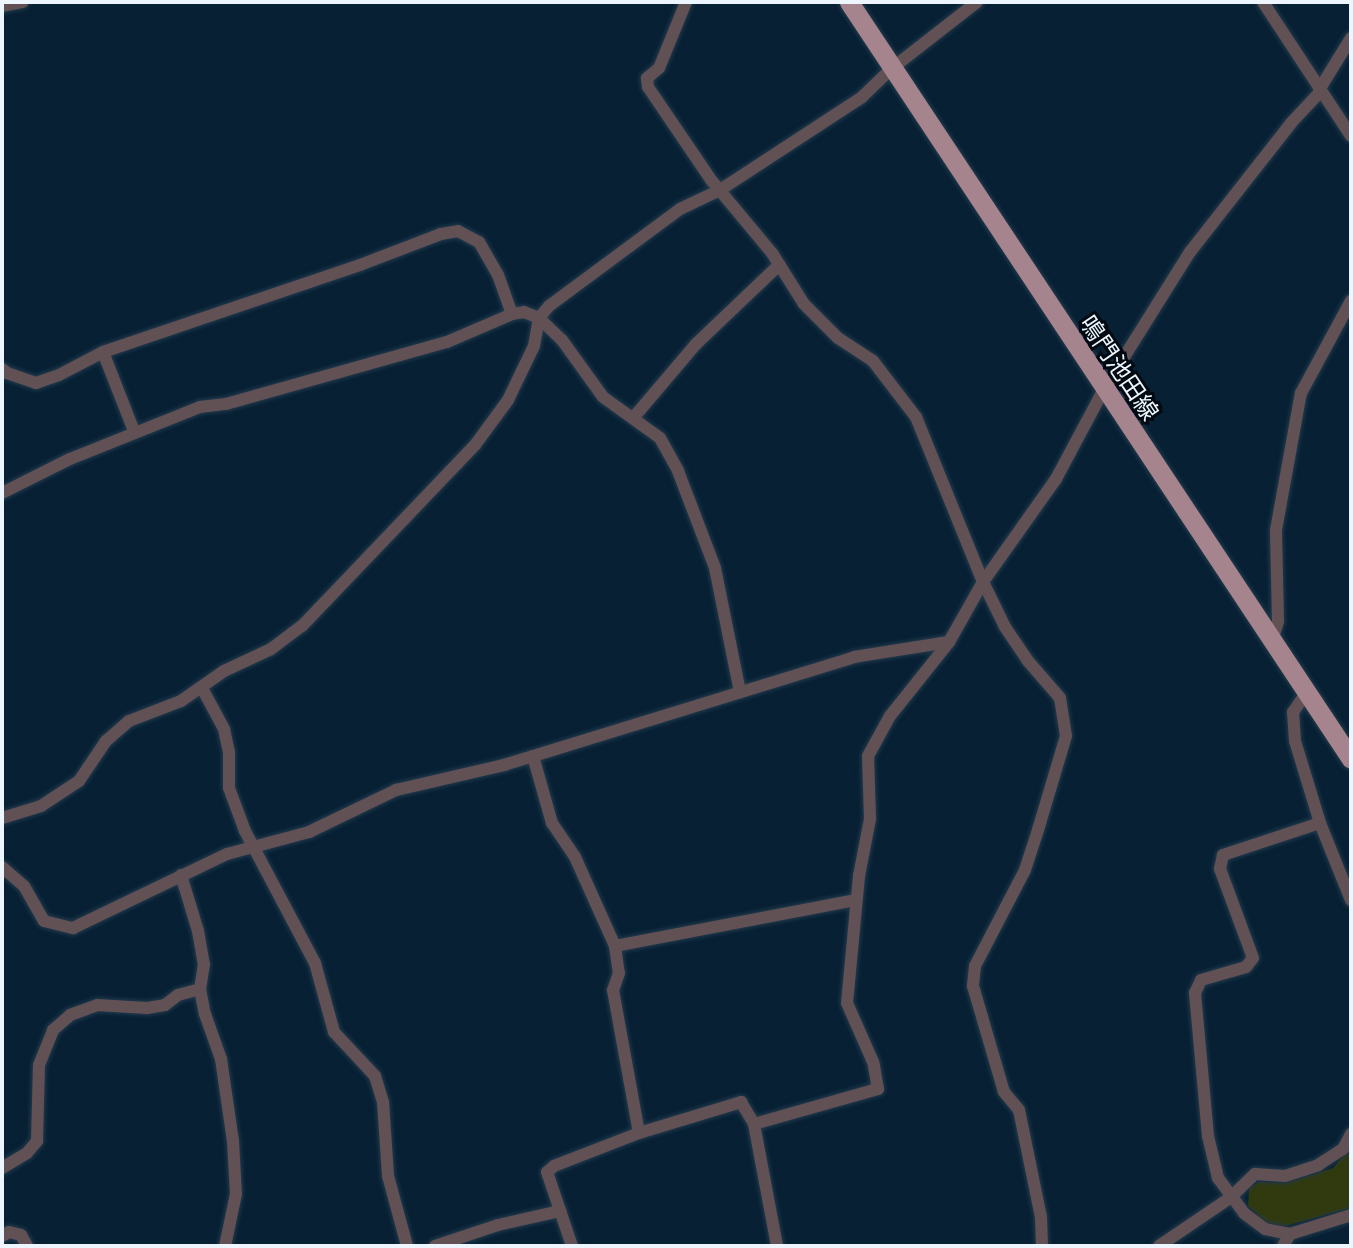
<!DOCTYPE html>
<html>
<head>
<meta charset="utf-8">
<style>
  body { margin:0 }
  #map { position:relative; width:1353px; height:1248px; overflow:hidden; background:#072034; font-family:Quicksand,"Noto Sans JP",sans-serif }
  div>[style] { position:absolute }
  .green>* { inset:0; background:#313a0f }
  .roads { filter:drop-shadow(0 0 2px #233a4c) drop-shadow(0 0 2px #233a4c) }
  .street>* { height:12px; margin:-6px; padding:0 6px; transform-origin:6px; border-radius:6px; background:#615155 }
  .primary>* { height:19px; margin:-9.5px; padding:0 9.5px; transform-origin:9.5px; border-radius:9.5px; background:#a5848d }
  span { translate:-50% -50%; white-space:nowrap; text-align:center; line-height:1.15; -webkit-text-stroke:6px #020911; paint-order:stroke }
  .street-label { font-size:24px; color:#edf6fe }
  .frame { position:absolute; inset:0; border:4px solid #edf6fe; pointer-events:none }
</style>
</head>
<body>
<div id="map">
  <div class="green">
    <i style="clip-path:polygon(1351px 1147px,1351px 1208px,1285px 1226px,1266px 1223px,1248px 1206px,1249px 1188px,1259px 1182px,1286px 1183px,1333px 1168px)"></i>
  </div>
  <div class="roads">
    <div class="street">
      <i style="left:686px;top:2px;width:71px;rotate:112.2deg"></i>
      <i style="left:659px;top:68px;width:16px;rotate:140deg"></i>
      <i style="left:647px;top:78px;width:9px;rotate:84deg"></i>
      <i style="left:648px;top:87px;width:114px;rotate:55.8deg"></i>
      <i style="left:712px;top:181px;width:94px;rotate:50.2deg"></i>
      <i style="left:772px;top:253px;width:60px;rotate:57.9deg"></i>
      <i style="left:804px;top:304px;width:48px;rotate:45deg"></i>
      <i style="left:838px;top:338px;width:42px;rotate:33.3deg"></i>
      <i style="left:873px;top:361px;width:71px;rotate:52.5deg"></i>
      <i style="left:916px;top:417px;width:178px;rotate:67.9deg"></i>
      <i style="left:983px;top:582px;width:50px;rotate:63.9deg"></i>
      <i style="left:1005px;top:627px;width:41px;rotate:55.9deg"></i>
      <i style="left:1028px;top:661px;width:49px;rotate:49.1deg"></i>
      <i style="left:1060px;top:698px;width:38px;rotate:81deg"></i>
      <i style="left:1066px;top:736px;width:98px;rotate:106.6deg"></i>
      <i style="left:1038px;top:830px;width:42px;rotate:108deg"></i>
      <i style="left:1025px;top:870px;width:108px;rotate:117.5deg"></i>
      <i style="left:975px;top:966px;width:20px;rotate:96deg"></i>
      <i style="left:973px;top:986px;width:110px;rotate:73.7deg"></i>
      <i style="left:1004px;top:1092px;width:23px;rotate:50deg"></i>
      <i style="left:1019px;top:1110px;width:109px;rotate:78.4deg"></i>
      <i style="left:1041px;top:1217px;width:29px;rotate:88deg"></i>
      <i style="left:1263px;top:2px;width:160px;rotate:56.7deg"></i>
      <i style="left:2px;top:6px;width:21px;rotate:-11deg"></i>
      <i style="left:1319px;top:90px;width:61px;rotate:-58.4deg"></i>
      <i style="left:103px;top:352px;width:85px;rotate:68.6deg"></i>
      <i style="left:2px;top:369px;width:6px;rotate:39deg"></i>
      <i style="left:7px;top:373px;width:31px;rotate:19deg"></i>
      <i style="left:36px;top:383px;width:24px;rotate:-19deg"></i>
      <i style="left:59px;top:375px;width:50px;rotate:-27.6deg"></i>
      <i style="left:103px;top:352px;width:271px;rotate:-18.7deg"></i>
      <i style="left:360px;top:265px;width:87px;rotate:-20.9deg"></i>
      <i style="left:441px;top:234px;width:17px;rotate:-10deg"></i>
      <i style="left:458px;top:231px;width:24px;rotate:28deg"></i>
      <i style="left:479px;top:242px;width:38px;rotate:60deg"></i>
      <i style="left:498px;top:275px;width:41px;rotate:70.3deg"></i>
      <i style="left:634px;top:417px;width:96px;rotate:-49.7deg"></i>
      <i style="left:696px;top:344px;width:115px;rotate:-43.6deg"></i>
      <i style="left:2px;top:493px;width:76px;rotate:-26.6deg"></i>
      <i style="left:70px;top:459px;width:140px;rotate:-21.8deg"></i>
      <i style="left:200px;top:407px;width:26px;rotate:-7deg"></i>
      <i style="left:226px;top:404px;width:230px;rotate:-15.7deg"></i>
      <i style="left:447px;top:342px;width:71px;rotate:-23.3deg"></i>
      <i style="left:512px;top:314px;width:12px;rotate:-9deg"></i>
      <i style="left:524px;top:312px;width:16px;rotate:22deg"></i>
      <i style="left:539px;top:318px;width:32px;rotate:44deg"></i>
      <i style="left:562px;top:340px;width:70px;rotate:54.3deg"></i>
      <i style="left:603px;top:397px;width:70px;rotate:35.7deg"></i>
      <i style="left:660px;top:438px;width:38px;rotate:61deg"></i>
      <i style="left:678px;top:471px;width:104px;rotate:69.1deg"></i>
      <i style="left:715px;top:568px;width:126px;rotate:78.6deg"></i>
      <i style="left:1272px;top:641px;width:21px;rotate:-73deg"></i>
      <i style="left:1278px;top:621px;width:91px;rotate:-91.3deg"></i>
      <i style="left:1276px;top:530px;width:139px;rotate:-79.7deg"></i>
      <i style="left:1301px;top:393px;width:105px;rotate:-61.5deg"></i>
      <i style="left:202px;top:688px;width:47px;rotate:61.8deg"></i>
      <i style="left:224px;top:729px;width:24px;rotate:78deg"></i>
      <i style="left:229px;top:752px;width:36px;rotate:90deg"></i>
      <i style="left:229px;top:788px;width:46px;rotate:69.6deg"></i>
      <i style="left:245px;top:831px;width:149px;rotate:62.1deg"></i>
      <i style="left:315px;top:963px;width:72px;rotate:74.6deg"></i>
      <i style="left:334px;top:1032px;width:60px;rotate:47deg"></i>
      <i style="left:375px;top:1076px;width:27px;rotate:73deg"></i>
      <i style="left:383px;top:1102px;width:74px;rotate:86.1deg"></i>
      <i style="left:388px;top:1176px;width:73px;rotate:74.8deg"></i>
      <i style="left:1306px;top:693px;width:23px;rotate:124deg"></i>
      <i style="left:1293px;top:712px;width:29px;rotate:86deg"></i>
      <i style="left:1295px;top:741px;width:86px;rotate:73deg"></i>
      <i style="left:1320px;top:823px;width:83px;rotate:68.1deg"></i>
      <i style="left:533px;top:756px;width:70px;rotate:74.2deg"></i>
      <i style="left:552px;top:823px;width:41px;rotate:55.9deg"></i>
      <i style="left:575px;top:857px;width:98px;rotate:65.8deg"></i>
      <i style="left:615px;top:946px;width:27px;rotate:82deg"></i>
      <i style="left:619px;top:973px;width:18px;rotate:109deg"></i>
      <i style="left:613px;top:990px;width:145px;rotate:79.7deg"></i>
      <i style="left:639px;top:1133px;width:91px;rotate:158.8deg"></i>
      <i style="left:554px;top:1166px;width:9px;rotate:139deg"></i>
      <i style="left:547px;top:1172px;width:78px;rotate:71.3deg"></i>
      <i style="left:2px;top:818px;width:41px;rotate:-17.1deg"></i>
      <i style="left:41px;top:806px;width:45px;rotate:-33.3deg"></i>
      <i style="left:79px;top:781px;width:48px;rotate:-56deg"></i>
      <i style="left:106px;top:741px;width:30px;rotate:-41deg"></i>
      <i style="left:129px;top:721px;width:56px;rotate:-21deg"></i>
      <i style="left:181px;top:701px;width:52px;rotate:-34.9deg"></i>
      <i style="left:224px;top:671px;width:52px;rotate:-25.1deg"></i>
      <i style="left:271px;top:649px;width:39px;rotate:-37deg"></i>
      <i style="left:302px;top:626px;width:250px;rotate:-46.3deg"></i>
      <i style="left:475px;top:445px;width:56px;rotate:-53.7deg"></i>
      <i style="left:508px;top:400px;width:60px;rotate:-64.3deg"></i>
      <i style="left:534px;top:346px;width:28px;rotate:-80deg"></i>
      <i style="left:539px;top:318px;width:16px;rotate:-50deg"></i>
      <i style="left:549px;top:306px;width:163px;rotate:-36.5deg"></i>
      <i style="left:680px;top:209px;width:44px;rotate:-25.4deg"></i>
      <i style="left:720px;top:190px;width:170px;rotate:-33.2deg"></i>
      <i style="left:862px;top:97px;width:40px;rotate:-44deg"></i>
      <i style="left:891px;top:69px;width:109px;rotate:-37.9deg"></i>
      <i style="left:2px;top:867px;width:29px;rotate:41deg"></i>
      <i style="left:24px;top:886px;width:40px;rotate:60.3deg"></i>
      <i style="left:44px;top:921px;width:30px;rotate:14deg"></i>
      <i style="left:73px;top:928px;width:171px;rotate:-25.7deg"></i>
      <i style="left:227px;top:854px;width:85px;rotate:-15deg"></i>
      <i style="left:309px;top:832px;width:97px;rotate:-25.8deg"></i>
      <i style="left:396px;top:790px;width:111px;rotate:-13deg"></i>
      <i style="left:504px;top:765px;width:366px;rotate:-17.1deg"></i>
      <i style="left:854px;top:657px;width:96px;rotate:-9deg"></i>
      <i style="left:181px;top:875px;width:59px;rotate:73.1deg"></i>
      <i style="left:198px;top:931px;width:34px;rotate:80deg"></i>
      <i style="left:204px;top:964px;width:25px;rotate:99deg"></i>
      <i style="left:200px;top:989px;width:25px;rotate:79deg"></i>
      <i style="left:205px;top:1014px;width:48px;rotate:70.4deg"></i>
      <i style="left:221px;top:1059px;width:83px;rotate:81.7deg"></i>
      <i style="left:233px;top:1141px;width:53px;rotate:86.8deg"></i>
      <i style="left:236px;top:1194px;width:53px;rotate:101.9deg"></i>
      <i style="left:615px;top:946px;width:245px;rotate:-10.8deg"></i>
      <i style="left:754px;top:1124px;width:124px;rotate:79.3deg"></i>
      <i style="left:639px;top:1133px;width:107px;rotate:-16.9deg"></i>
      <i style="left:741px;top:1102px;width:26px;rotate:59deg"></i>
      <i style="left:754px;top:1124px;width:129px;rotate:-15.8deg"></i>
      <i style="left:878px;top:1089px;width:27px;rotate:-100deg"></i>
      <i style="left:873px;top:1062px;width:64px;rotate:-113.8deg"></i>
      <i style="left:847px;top:1003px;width:128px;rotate:-84.6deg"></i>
      <i style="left:859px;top:876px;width:58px;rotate:-79.1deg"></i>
      <i style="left:870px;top:819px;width:63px;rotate:-91.8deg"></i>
      <i style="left:868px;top:756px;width:46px;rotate:-61.2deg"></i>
      <i style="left:890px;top:716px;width:95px;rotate:-51.4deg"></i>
      <i style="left:949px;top:642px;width:69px;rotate:-60.5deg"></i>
      <i style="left:983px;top:582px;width:126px;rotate:-54.7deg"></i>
      <i style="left:1056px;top:479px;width:102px;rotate:-61.9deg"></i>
      <i style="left:1104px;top:389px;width:162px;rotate:-57.9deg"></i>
      <i style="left:1190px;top:252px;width:164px;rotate:-51.9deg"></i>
      <i style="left:1291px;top:123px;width:42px;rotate:-46.9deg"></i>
      <i style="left:2px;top:1168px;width:29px;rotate:-31deg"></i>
      <i style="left:27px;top:1153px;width:16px;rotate:-50deg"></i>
      <i style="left:37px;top:1141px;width:76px;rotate:-88.5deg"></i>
      <i style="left:39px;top:1065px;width:38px;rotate:-68deg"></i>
      <i style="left:53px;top:1030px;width:23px;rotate:-41deg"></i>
      <i style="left:70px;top:1015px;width:29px;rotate:-20deg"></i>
      <i style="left:97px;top:1005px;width:50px;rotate:3.4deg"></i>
      <i style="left:147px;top:1008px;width:18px;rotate:-9deg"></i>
      <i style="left:165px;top:1005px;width:16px;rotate:-38deg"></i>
      <i style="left:178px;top:995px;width:23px;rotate:-15deg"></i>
      <i style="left:1290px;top:1234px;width:25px;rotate:-169deg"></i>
      <i style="left:1265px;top:1229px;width:26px;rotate:-143deg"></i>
      <i style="left:1244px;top:1213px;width:44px;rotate:-126.6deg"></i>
      <i style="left:1218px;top:1178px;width:43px;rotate:-103.4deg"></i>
      <i style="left:1208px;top:1136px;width:144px;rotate:-95.2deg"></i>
      <i style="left:1195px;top:993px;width:14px;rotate:-65deg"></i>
      <i style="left:1201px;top:980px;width:47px;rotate:-16.1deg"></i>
      <i style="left:1246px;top:967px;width:11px;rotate:-52deg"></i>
      <i style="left:1253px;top:958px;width:95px;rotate:-110.3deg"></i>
      <i style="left:1220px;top:869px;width:14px;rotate:-78deg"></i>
      <i style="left:1223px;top:855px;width:102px;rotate:-18.3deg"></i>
      <i style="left:2px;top:1236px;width:8px;rotate:-30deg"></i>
      <i style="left:9px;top:1232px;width:12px;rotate:14deg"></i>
      <i style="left:21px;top:1235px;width:13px;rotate:61deg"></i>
      <i style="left:435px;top:1246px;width:66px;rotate:-18.4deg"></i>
      <i style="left:498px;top:1225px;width:64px;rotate:-12.7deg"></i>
      <i style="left:1159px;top:1246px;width:86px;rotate:-34.1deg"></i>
      <i style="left:1230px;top:1198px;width:35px;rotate:-44deg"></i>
      <i style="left:1255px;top:1174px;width:30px;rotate:4deg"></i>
      <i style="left:1285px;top:1176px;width:35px;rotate:-18deg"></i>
      <i style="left:1318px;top:1165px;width:30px;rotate:-33deg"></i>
      <i style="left:1343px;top:1149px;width:17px;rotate:-62deg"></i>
      <i style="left:1283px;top:1246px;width:14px;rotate:-60deg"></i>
      <i style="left:1290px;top:1234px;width:64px;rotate:-17.3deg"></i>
    </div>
    <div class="primary">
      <i style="left:849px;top:2px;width:908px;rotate:56.45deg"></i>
    </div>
  </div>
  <div class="street-label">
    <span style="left:1119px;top:368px;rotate:56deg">鳴門池田線</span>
  </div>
  <div class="frame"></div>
</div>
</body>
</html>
